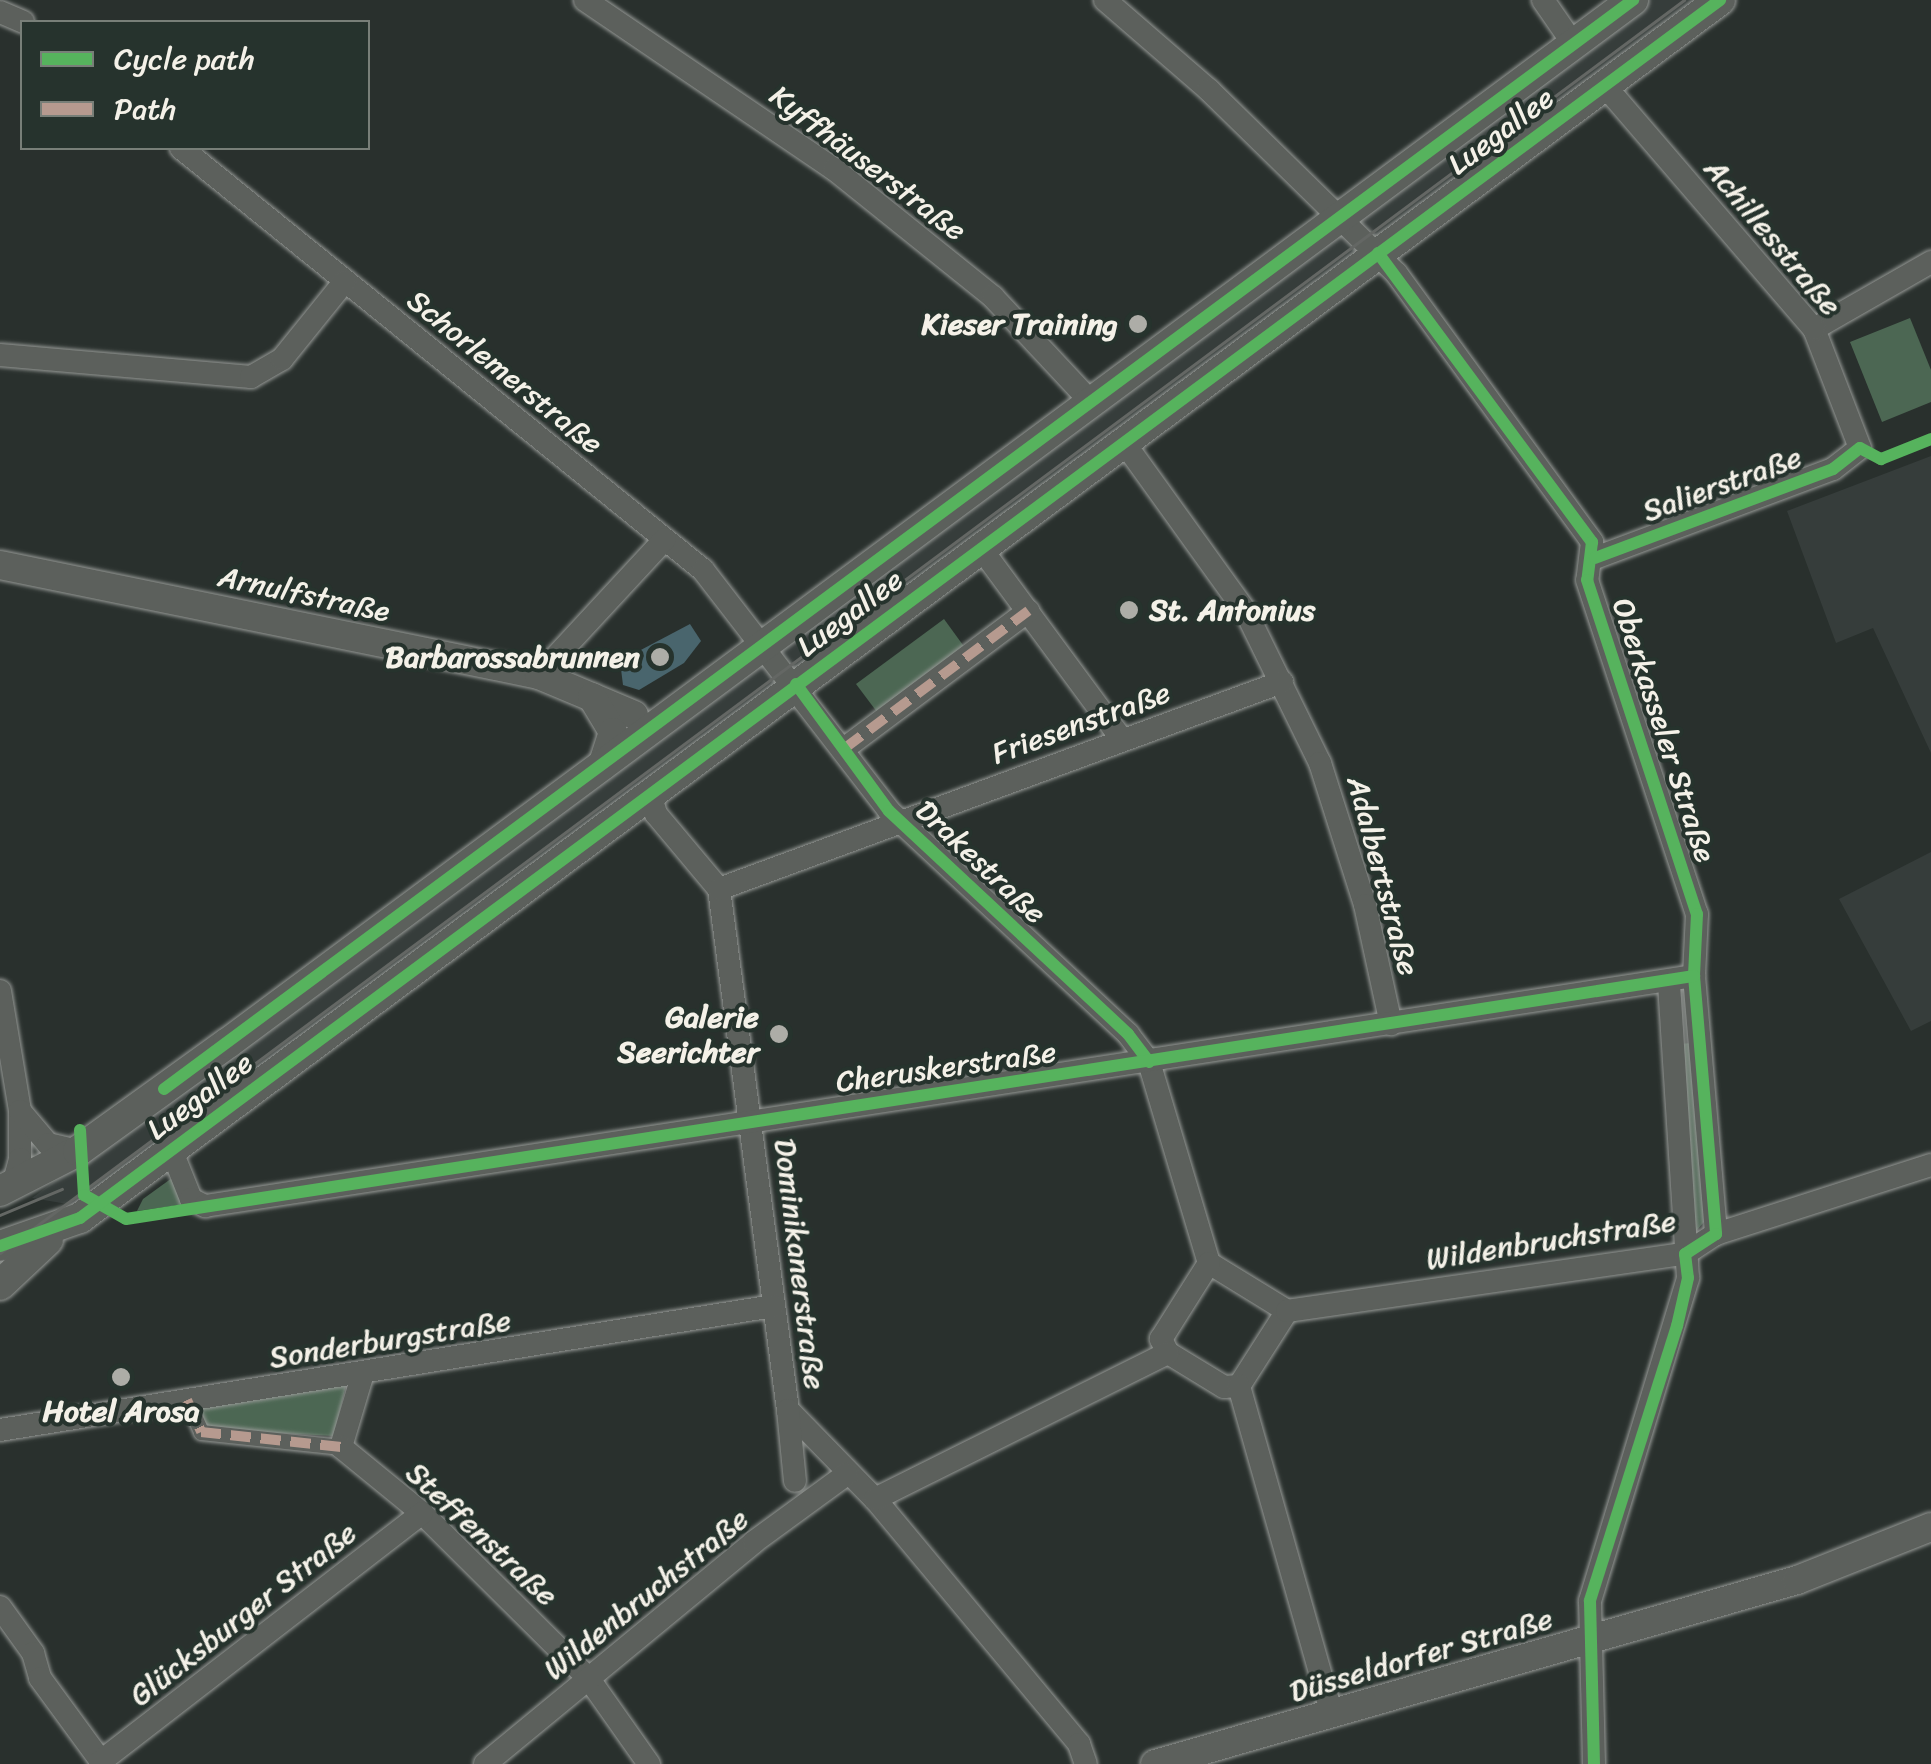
<!DOCTYPE html>
<html>
<head>
<meta charset="utf-8">
<style>
  body { margin:0 }
  #map { position:relative; width:1931px; height:1764px; overflow:hidden; background:#29302d; font-family:Sriracha,sans-serif }
  div>[style] { position:absolute }
  .built>* { inset:0; background:#363d3b }
  .green>* { inset:0; background:#4c6753 }
  .water>* { inset:0; background:#49656d }
  .roads { filter:drop-shadow(0 0 2px #969996) drop-shadow(0 0 2px #969996) }
  .pedestrian>* { height:15px; margin:-7.5px; padding:0 7.5px; transform-origin:7.5px; border-radius:7.5px; background:#5c605c }
  .minor>* { height:22px; margin:-11px; padding:0 11px; transform-origin:11px; border-radius:11px; background:#5c605c }
  .tertiary>* { height:28px; margin:-14px; padding:0 14px; transform-origin:14px; border-radius:14px; background:#5c605c }
  .secondary>* { height:30px; margin:-15px; padding:0 15px; transform-origin:15px; border-radius:15px; background:#5c605c }
  .tram>* { height:2.5px; margin:-1.25px; padding:0 1.25px; transform-origin:1.25px; border-radius:1.25px; background:#646764 }
  .quiet>* { height:10px; margin-top:-5px; transform-origin:0; background:repeating-linear-gradient(90deg,#b69a8f 0 20px,transparent 0 30px) }
  .cycleway>* { height:12px; margin:-6px; padding:0 6px; transform-origin:6px; border-radius:6px; background:#56b35d }
  .dots>* { width:28px; height:28px; translate:-50% -50%; box-sizing:border-box; border:5px solid #26332d; border-radius:50% }
  span { translate:-50% -50%; white-space:nowrap; text-align:center; line-height:1.15; -webkit-text-stroke:8px #26332d; paint-order:stroke }
  .street-label { font-size:30px; color:#f4f1e8 }
  .poi-label { font-size:30px; color:#f4f1e8; font-weight:700 }
  .right { translate:-100% -50%; text-align:right }
  .left { translate:0 -50%; text-align:left }
  .legend { position:absolute; left:20px; top:20px; width:350px; height:130px; box-sizing:border-box; background:#26332d; border:2px solid #787f78; margin:0; padding:12px 18px; list-style:none; font-size:30px; color:#f4f1e8 }
  .legend li { display:flex; align-items:center; gap:20px; height:50px }
  .legend b { width:50px; border:2px solid #787f78 }
</style>
</head>
<body>
<div id="map">
  <div class="built">
    <i style="clip-path:polygon(1648px 0,1713px 0,79px 1206px,32px 1198px)"></i>
    <i style="clip-path:polygon(1931px 456px,1931px 753px,1873px 628px,1836px 643px,1787px 511px)"></i>
    <i style="clip-path:polygon(1931px 852px,1931px 1021px,1911px 1031px,1839px 899px)"></i>
  </div>
  <div class="green">
    <i style="clip-path:polygon(1910px 318px,1931px 370px,1931px 402px,1882px 422px,1850px 342px)"></i>
    <i style="clip-path:polygon(944px 619px,968px 652px,880px 716px,856px 684px)"></i>
    <i style="clip-path:polygon(1691px 1043px,1704px 1222px,1696px 1231px,1679px 1044px)"></i>
    <i style="clip-path:polygon(172px 1178px,186px 1204px,137px 1211px,143px 1199px)"></i>
    <i style="clip-path:polygon(346px 1385px,334px 1436px,203px 1429px,198px 1408px)"></i>
  </div>
  <div class="water">
    <i style="clip-path:polygon(690px 624px,701px 641px,684px 663px,639px 690px,623px 685px,621px 669px,637px 652px)"></i>
  </div>
  <div class="roads">
    <div class="pedestrian">
      <i style="left:187px;top:1400px;width:35px;rotate:66deg"></i>
      <i style="left:201px;top:1432px;width:141px;rotate:6.1deg"></i>
    </div>
    <div class="minor">
      <i style="left:585px;top:0;width:301px;rotate:34.2deg"></i>
      <i style="left:834px;top:169px;width:204px;rotate:38.8deg"></i>
      <i style="left:993px;top:297px;width:144px;rotate:47deg"></i>
      <i style="left:1105px;top:0;width:138px;rotate:40.9deg"></i>
      <i style="left:1209px;top:90px;width:262px;rotate:44.4deg"></i>
      <i style="left:1396px;top:273px;width:333px;rotate:53.9deg"></i>
      <i style="left:1592px;top:542px;width:38px;rotate:97deg"></i>
      <i style="left:1587px;top:580px;width:352px;rotate:71.8deg"></i>
      <i style="left:1697px;top:914px;width:62px;rotate:92.8deg"></i>
      <i style="left:1694px;top:976px;width:259px;rotate:85.1deg"></i>
      <i style="left:1543px;top:0;width:55px;rotate:55.4deg"></i>
      <i style="left:0;top:12px;width:25px;rotate:23deg"></i>
      <i style="left:181px;top:148px;width:671px;rotate:38.95deg"></i>
      <i style="left:703px;top:570px;width:304px;rotate:52.3deg"></i>
      <i style="left:889px;top:811px;width:327px;rotate:43deg"></i>
      <i style="left:1128px;top:1034px;width:35px;rotate:53deg"></i>
      <i style="left:1149px;top:1062px;width:210px;rotate:73.4deg"></i>
      <i style="left:1814px;top:329px;width:135px;rotate:-29.8deg"></i>
      <i style="left:0;top:355px;width:252px;rotate:5deg"></i>
      <i style="left:251px;top:377px;width:36px;rotate:-30deg"></i>
      <i style="left:282px;top:359px;width:100px;rotate:-51.1deg"></i>
      <i style="left:1123px;top:441px;width:211px;rotate:54.3deg"></i>
      <i style="left:1246px;top:612px;width:168px;rotate:63.9deg"></i>
      <i style="left:1320px;top:763px;width:149px;rotate:72.4deg"></i>
      <i style="left:1365px;top:905px;width:122px;rotate:77.7deg"></i>
      <i style="left:980px;top:547px;width:237px;rotate:53.6deg"></i>
      <i style="left:1595px;top:558px;width:254px;rotate:-20.5deg"></i>
      <i style="left:1833px;top:469px;width:34px;rotate:-38deg"></i>
      <i style="left:1860px;top:448px;width:128px;rotate:-111.1deg"></i>
      <i style="left:1814px;top:329px;width:322px;rotate:-130.7deg"></i>
      <i style="left:539px;top:675px;width:185px;rotate:-47.2deg"></i>
      <i style="left:845px;top:748px;width:229px;rotate:-36.8deg"></i>
      <i style="left:650px;top:793px;width:22px;rotate:74deg"></i>
      <i style="left:656px;top:814px;width:98px;rotate:50deg"></i>
      <i style="left:719px;top:889px;width:526px;rotate:82.46deg"></i>
      <i style="left:788px;top:1410px;width:124px;rotate:45.7deg"></i>
      <i style="left:875px;top:1499px;width:319px;rotate:50.2deg"></i>
      <i style="left:1079px;top:1744px;width:21px;rotate:71deg"></i>
      <i style="left:719px;top:889px;width:600px;rotate:-20.19deg"></i>
      <i style="left:0;top:991px;width:122px;rotate:80.5deg"></i>
      <i style="left:20px;top:1111px;width:48px;rotate:90deg"></i>
      <i style="left:20px;top:1159px;width:30px;rotate:105deg"></i>
      <i style="left:20px;top:1111px;width:43px;rotate:49.7deg"></i>
      <i style="left:48px;top:1144px;width:31px;rotate:13deg"></i>
      <i style="left:171px;top:1149px;width:54px;rotate:68.2deg"></i>
      <i style="left:191px;top:1199px;width:16px;rotate:27deg"></i>
      <i style="left:205px;top:1206px;width:1507px;rotate:-8.78deg"></i>
      <i style="left:1209px;top:1263px;width:92px;rotate:31.6deg"></i>
      <i style="left:1287px;top:1311px;width:89px;rotate:122.6deg"></i>
      <i style="left:1239px;top:1386px;width:15px;rotate:176deg"></i>
      <i style="left:1224px;top:1387px;width:66px;rotate:-148.7deg"></i>
      <i style="left:1168px;top:1353px;width:16px;rotate:-117deg"></i>
      <i style="left:1161px;top:1339px;width:90px;rotate:-57.7deg"></i>
      <i style="left:1287px;top:1311px;width:402px;rotate:-8.2deg"></i>
      <i style="left:1685px;top:1254px;width:37px;rotate:-33deg"></i>
      <i style="left:1716px;top:1234px;width:226px;rotate:-17.8deg"></i>
      <i style="left:363px;top:1373px;width:77px;rotate:106.6deg"></i>
      <i style="left:341px;top:1447px;width:104px;rotate:39.2deg"></i>
      <i style="left:422px;top:1513px;width:235px;rotate:44.8deg"></i>
      <i style="left:589px;top:1679px;width:104px;rotate:54.8deg"></i>
      <i style="left:1239px;top:1386px;width:341px;rotate:74.2deg"></i>
      <i style="left:788px;top:1410px;width:71px;rotate:84.4deg"></i>
      <i style="left:0;top:1430px;width:783px;rotate:-9.11deg"></i>
      <i style="left:875px;top:1499px;width:327px;rotate:-26.5deg"></i>
      <i style="left:0;top:1607px;width:57px;rotate:54.3deg"></i>
      <i style="left:33px;top:1653px;width:26px;rotate:74deg"></i>
      <i style="left:40px;top:1678px;width:107px;rotate:53.8deg"></i>
      <i style="left:100px;top:1762px;width:407px;rotate:-37.7deg"></i>
      <i style="left:485px;top:1764px;width:349px;rotate:-39.5deg"></i>
      <i style="left:754px;top:1542px;width:115px;rotate:-36.2deg"></i>
      <i style="left:1594px;top:1764px;width:163px;rotate:-91.4deg"></i>
      <i style="left:1590px;top:1601px;width:338px;rotate:-73.1deg"></i>
      <i style="left:1688px;top:1278px;width:296px;rotate:-93.7deg"></i>
    </div>
    <div class="tertiary">
      <i style="left:0;top:565px;width:550px;rotate:11.53deg"></i>
      <i style="left:539px;top:675px;width:103px;rotate:22.8deg"></i>
      <i style="left:592px;top:697px;width:41px;rotate:59deg"></i>
      <i style="left:613px;top:732px;width:36px;rotate:108deg"></i>
      <i style="left:1155px;top:1764px;width:668px;rotate:-15.99deg"></i>
      <i style="left:1797px;top:1580px;width:144px;rotate:-21.6deg"></i>
    </div>
    <div class="secondary">
      <i style="left:0;top:1191px;width:88px;rotate:-27.1deg"></i>
      <i style="left:78px;top:1151px;width:185px;rotate:-35.8deg"></i>
      <i style="left:228px;top:1043px;width:1750px;rotate:-36.59deg"></i>
      <i style="left:0;top:1246px;width:85px;rotate:-19.3deg"></i>
      <i style="left:80px;top:1218px;width:2043px;rotate:-36.6deg"></i>
      <i style="left:0;top:1285px;width:66px;rotate:-43.2deg"></i>
    </div>
  </div>
  <div class="tram">
    <i style="left:0;top:1215px;width:67px;rotate:-22.8deg"></i>
    <i style="left:0;top:1253px;width:2099px;rotate:-36.65deg"></i>
  </div>
  <div class="quiet">
    <i style="left:845px;top:748px;width:229px;rotate:-36.8deg"></i>
    <i style="left:187px;top:1400px;width:35px;rotate:66deg"></i>
    <i style="left:201px;top:1432px;width:141px;rotate:6.1deg"></i>
  </div>
  <div class="cycleway">
    <i style="left:1378px;top:253px;width:360px;rotate:53.5deg"></i>
    <i style="left:1592px;top:542px;width:38px;rotate:97deg"></i>
    <i style="left:1587px;top:580px;width:352px;rotate:71.8deg"></i>
    <i style="left:1697px;top:914px;width:62px;rotate:92.8deg"></i>
    <i style="left:1694px;top:976px;width:259px;rotate:85.1deg"></i>
    <i style="left:1716px;top:1234px;width:37px;rotate:147deg"></i>
    <i style="left:1685px;top:1254px;width:24px;rotate:83deg"></i>
    <i style="left:1688px;top:1278px;width:49px;rotate:102.9deg"></i>
    <i style="left:1677px;top:1326px;width:288px;rotate:107.6deg"></i>
    <i style="left:1590px;top:1601px;width:163px;rotate:88.6deg"></i>
    <i style="left:1595px;top:558px;width:254px;rotate:-20.5deg"></i>
    <i style="left:1833px;top:469px;width:34px;rotate:-38deg"></i>
    <i style="left:1860px;top:448px;width:24px;rotate:28deg"></i>
    <i style="left:1881px;top:459px;width:54px;rotate:-21.8deg"></i>
    <i style="left:796px;top:684px;width:157px;rotate:53.8deg"></i>
    <i style="left:889px;top:811px;width:327px;rotate:43deg"></i>
    <i style="left:1128px;top:1034px;width:35px;rotate:53deg"></i>
    <i style="left:164px;top:1089px;width:1829px;rotate:-36.55deg"></i>
    <i style="left:80px;top:1130px;width:65px;rotate:86.5deg"></i>
    <i style="left:84px;top:1195px;width:48px;rotate:29.7deg"></i>
    <i style="left:126px;top:1219px;width:1587px;rotate:-8.81deg"></i>
    <i style="left:0;top:1246px;width:85px;rotate:-19.3deg"></i>
    <i style="left:80px;top:1218px;width:2043px;rotate:-36.6deg"></i>
  </div>
  <div class="dots">
    <i style="left:1138px;top:324px;background:#adada7"></i>
    <i style="left:1129px;top:610px;background:#adada7"></i>
    <i style="left:660px;top:657px;background:#adada7"></i>
    <i style="left:779px;top:1034px;background:#adada7"></i>
    <i style="left:121px;top:1377px;background:#adada7"></i>
  </div>
  <div class="street-label">
    <span style="left:1501px;top:131px;rotate:-37deg">Luegallee</span>
    <span style="left:868px;top:163px;rotate:37deg">Kyffhäuserstraße</span>
    <span style="left:1773px;top:237px;rotate:50deg">Achillesstraße</span>
    <span style="left:505px;top:372px;rotate:39deg">Schorlemerstraße</span>
    <span style="left:1722px;top:484px;rotate:-20deg">Salierstraße</span>
    <span style="left:304px;top:594px;rotate:12deg">Arnulfstraße</span>
    <span style="left:850px;top:613px;rotate:-37deg">Luegallee</span>
    <span style="left:1081px;top:723px;rotate:-20deg">Friesenstraße</span>
    <span style="left:1664px;top:730px;rotate:72deg">Oberkasseler Straße</span>
    <span style="left:981px;top:862px;rotate:43deg">Drakestraße</span>
    <span style="left:1383px;top:876px;rotate:75deg">Adalbertstraße</span>
    <span style="left:946px;top:1067px;rotate:-8deg">Cheruskerstraße</span>
    <span style="left:200px;top:1096px;rotate:-37deg">Luegallee</span>
    <span style="left:1551px;top:1240px;rotate:-9deg">Wildenbruchstraße</span>
    <span style="left:800px;top:1264px;rotate:83deg">Dominikanerstraße</span>
    <span style="left:390px;top:1339px;rotate:-9deg">Sonderburgstraße</span>
    <span style="left:482px;top:1534px;rotate:43deg">Steffenstraße</span>
    <span style="left:646px;top:1594px;rotate:-39deg">Wildenbruchstraße</span>
    <span style="left:243px;top:1614px;rotate:-38deg">Glücksburger Straße</span>
    <span style="left:1421px;top:1655px;rotate:-16deg">Düsseldorfer Straße</span>
  </div>
  <div class="poi-label">
    <span class="right" style="left:1118px;top:324px">Kieser Training</span>
    <span class="left" style="left:1149px;top:610px">St. Antonius</span>
    <span class="right" style="left:640px;top:657px">Barbarossabrunnen</span>
    <span class="right" style="left:759px;top:1034px">Galerie<br>Seerichter</span>
    <span style="left:121px;top:1411px">Hotel Arosa</span>
  </div>
  <ul class="legend">
  <li><b style="height:12px;background:#56b35d"></b>Cycle path</li>
  <li><b style="height:12px;background:#b69a8f"></b>Path</li>
  </ul>
</div>
</body>
</html>
